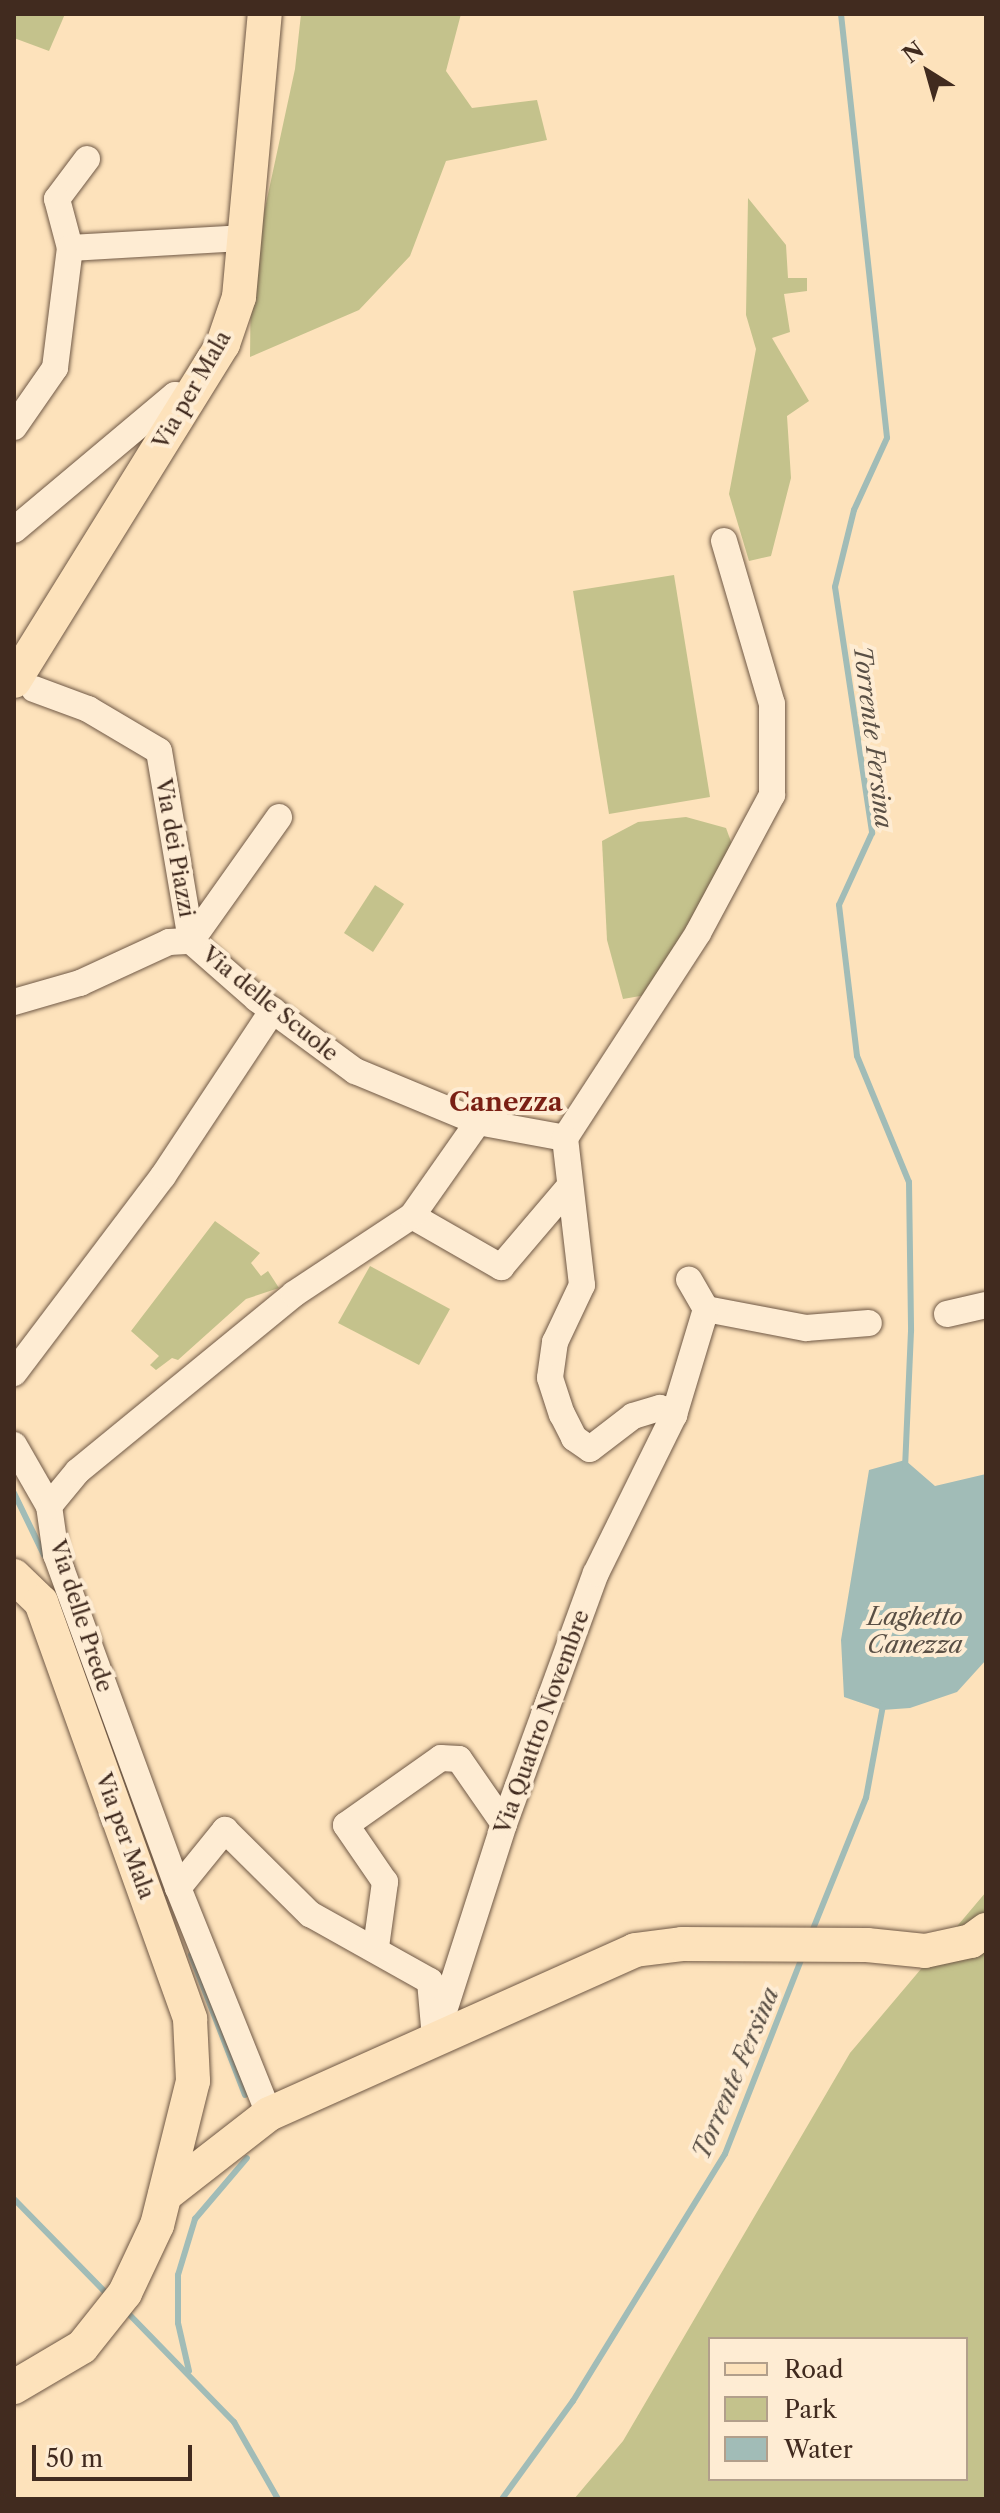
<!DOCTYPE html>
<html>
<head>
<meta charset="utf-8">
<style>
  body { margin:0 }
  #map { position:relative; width:1000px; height:2513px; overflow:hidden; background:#fde2bb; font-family:"Libre Caslon Text",serif }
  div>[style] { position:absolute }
  .green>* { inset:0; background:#c4c28c }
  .water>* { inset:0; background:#a1bcb7 }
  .stream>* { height:6px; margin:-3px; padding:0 3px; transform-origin:3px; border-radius:3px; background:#a1bcb7 }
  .roads { filter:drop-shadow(0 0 2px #705946) drop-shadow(0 0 2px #705946) }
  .minor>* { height:26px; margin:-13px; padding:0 13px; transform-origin:13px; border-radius:13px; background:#feecd3 }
  .major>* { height:34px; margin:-17px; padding:0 17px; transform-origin:17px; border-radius:17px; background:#fde2bb }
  span { translate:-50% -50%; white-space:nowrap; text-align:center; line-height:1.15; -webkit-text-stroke:8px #feecd3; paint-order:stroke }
  .street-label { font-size:22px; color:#412b1f }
  .water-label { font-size:24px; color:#594f45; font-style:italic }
  .quarter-label { font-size:26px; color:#7a1f14; font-weight:700 }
  .frame { position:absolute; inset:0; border:16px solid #412b1f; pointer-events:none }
  .legend { position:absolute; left:708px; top:2337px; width:260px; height:144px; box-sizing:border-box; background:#feecd3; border:2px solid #b29f8b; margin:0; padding:10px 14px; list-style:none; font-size:24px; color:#412b1f }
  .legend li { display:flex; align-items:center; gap:16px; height:40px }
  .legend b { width:40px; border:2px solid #b29f8b }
  .north { position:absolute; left:888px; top:32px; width:80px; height:80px; -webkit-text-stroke:6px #feecd3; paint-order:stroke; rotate:323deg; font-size:22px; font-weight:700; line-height:32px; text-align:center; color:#412b1f }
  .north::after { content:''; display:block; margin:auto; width:28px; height:36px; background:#412b1f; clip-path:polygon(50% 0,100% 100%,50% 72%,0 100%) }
  .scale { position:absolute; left:32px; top:2445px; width:160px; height:36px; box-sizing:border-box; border:4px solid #412b1f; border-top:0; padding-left:10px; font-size:24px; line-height:28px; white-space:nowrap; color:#412b1f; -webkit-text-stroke:6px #feecd3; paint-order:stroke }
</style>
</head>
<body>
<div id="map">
  <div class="green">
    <i style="clip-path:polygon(14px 14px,65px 14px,49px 51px,14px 38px)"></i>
    <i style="clip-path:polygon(301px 14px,461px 14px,446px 71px,472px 108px,537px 100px,547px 140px,446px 161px,410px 256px,359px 310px,250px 357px,251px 273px,295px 69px)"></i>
    <i style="clip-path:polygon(748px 198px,786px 245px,788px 278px,807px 278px,807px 291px,784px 294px,790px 332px,772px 338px,809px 401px,787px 416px,791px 478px,771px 556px,749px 561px,729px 494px,756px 349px,746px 315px)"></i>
    <i style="clip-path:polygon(674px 575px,710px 797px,609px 814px,573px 591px)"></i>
    <i style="clip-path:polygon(686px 817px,726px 828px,733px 847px,646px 995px,623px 999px,607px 940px,602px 841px,638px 822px)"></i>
    <i style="clip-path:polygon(375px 885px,404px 904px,373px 952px,344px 933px)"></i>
    <i style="clip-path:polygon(215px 1221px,260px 1253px,251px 1263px,261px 1276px,268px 1271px,279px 1288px,246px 1299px,178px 1360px,172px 1358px,156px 1370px,150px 1365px,159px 1356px,131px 1331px)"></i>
    <i style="clip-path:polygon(370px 1266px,450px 1309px,419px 1365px,338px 1323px)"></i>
    <i style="clip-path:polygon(evenodd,986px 1892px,986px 2499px,574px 2499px,623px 2441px,850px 2053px,986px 1892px,710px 2339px,966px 2339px,966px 2479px,710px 2479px,710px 2339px)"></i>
  </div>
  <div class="water">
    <i style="clip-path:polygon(905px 1460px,935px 1486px,986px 1474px,986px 1660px,957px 1692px,910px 1708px,882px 1710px,844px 1697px,841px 1640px,869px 1470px)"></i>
  </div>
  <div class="stream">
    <i style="left:841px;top:14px;width:426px;rotate:83.8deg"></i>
    <i style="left:887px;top:438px;width:79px;rotate:114.6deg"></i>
    <i style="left:854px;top:510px;width:79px;rotate:103.9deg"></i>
    <i style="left:835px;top:587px;width:249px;rotate:81.4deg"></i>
    <i style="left:872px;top:833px;width:79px;rotate:114.6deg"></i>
    <i style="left:839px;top:905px;width:152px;rotate:83.2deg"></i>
    <i style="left:857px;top:1056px;width:136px;rotate:67.6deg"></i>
    <i style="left:909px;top:1182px;width:149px;rotate:89.2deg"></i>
    <i style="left:911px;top:1331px;width:136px;rotate:92.5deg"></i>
    <i style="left:14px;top:1493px;width:69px;rotate:64.2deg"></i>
    <i style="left:811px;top:1934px;width:147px;rotate:-68deg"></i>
    <i style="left:866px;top:1798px;width:95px;rotate:-79.6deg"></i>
    <i style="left:191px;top:1955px;width:150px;rotate:68.9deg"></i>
    <i style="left:14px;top:2199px;width:136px;rotate:45.6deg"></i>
    <i style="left:124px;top:2309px;width:158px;rotate:45.8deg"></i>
    <i style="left:234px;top:2422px;width:89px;rotate:60.3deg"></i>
    <i style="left:189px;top:2371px;width:49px;rotate:-102.9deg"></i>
    <i style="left:178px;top:2323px;width:48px;rotate:-90deg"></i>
    <i style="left:178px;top:2275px;width:59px;rotate:-73.1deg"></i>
    <i style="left:195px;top:2219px;width:80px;rotate:-49.6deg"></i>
    <i style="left:502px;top:2499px;width:121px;rotate:-54.1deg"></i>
    <i style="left:573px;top:2401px;width:290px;rotate:-58.4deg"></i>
    <i style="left:725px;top:2154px;width:214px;rotate:-68.6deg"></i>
  </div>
  <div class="roads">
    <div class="minor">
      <i style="left:87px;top:159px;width:50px;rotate:126.9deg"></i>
      <i style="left:57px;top:199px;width:51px;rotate:75.1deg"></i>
      <i style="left:70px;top:248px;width:176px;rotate:-3.3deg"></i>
      <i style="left:14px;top:427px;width:72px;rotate:-55.2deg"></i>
      <i style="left:55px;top:368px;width:121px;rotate:-82.9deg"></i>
      <i style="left:14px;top:530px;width:210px;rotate:-40deg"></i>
      <i style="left:175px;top:395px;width:14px;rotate:17deg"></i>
      <i style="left:34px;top:689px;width:58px;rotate:20.3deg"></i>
      <i style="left:88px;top:709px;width:82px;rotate:30.6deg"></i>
      <i style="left:159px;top:751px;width:193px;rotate:80.4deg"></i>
      <i style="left:191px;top:941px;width:152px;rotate:-54.6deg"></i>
      <i style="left:14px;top:1002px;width:69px;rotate:-16.1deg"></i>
      <i style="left:80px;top:983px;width:98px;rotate:-24.7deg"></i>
      <i style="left:169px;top:942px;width:22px;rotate:-3deg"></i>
      <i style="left:191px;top:941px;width:88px;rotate:41.3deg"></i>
      <i style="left:257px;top:999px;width:122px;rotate:36.3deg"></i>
      <i style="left:355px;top:1071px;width:133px;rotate:22.5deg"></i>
      <i style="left:478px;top:1122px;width:88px;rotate:10.4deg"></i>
      <i style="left:565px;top:1138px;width:244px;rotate:-57deg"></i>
      <i style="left:698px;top:933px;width:157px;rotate:-61.8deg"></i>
      <i style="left:772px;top:795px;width:91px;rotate:-90deg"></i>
      <i style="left:772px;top:704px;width:170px;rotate:-106.4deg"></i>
      <i style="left:565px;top:1138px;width:148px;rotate:83.4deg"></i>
      <i style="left:582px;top:1285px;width:63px;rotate:115.3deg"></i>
      <i style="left:555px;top:1342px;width:36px;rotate:98deg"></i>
      <i style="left:550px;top:1378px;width:38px;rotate:72deg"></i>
      <i style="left:562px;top:1414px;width:27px;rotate:63deg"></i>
      <i style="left:574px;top:1438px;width:19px;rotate:35deg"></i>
      <i style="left:590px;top:1449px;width:54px;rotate:-37.5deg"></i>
      <i style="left:633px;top:1416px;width:28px;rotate:-17deg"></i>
      <i style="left:660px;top:1408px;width:16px;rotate:27deg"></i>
      <i style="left:412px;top:1216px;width:103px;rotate:29.8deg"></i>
      <i style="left:501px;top:1267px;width:106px;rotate:-49.6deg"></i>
      <i style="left:706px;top:1309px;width:102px;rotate:10.8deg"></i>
      <i style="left:806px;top:1328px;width:63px;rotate:-4.5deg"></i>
      <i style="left:947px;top:1314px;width:40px;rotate:-13deg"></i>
      <i style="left:14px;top:1373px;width:247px;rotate:-52.9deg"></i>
      <i style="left:163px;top:1176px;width:199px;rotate:-56.5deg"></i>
      <i style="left:14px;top:1445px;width:70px;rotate:60.2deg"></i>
      <i style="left:178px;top:1888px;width:75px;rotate:-51deg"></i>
      <i style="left:225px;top:1830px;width:120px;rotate:44.7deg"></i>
      <i style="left:310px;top:1914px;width:137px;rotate:29.2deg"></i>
      <i style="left:430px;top:1981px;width:46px;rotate:85deg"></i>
      <i style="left:376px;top:1947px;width:66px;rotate:-82.1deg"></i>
      <i style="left:385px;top:1882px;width:69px;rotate:-124.4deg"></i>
      <i style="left:346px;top:1825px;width:116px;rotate:-35.2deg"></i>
      <i style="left:441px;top:1758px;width:18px;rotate:3deg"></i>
      <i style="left:459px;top:1759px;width:79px;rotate:55.3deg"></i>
      <i style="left:435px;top:2039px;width:226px;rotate:-72.2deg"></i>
      <i style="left:504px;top:1824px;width:267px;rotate:-69.9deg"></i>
      <i style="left:596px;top:1573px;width:176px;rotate:-63.7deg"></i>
      <i style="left:674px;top:1415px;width:111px;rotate:-73.2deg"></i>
      <i style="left:706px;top:1309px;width:34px;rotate:-120deg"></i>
      <i style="left:269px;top:2114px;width:244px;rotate:-111.9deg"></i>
      <i style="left:178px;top:1888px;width:355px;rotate:-110.1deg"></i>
      <i style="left:56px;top:1555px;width:49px;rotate:-98.1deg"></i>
      <i style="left:49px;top:1506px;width:45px;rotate:-50.4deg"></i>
      <i style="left:78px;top:1471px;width:279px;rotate:-39.3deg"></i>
      <i style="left:294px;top:1294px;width:141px;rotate:-33.5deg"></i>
      <i style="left:412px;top:1216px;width:115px;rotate:-54.9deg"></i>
    </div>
    <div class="major">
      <i style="left:14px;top:681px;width:397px;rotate:-58.2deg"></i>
      <i style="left:223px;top:344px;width:50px;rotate:-71.2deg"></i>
      <i style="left:239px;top:297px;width:284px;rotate:-84.8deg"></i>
      <i style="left:14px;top:1576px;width:37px;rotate:44deg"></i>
      <i style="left:41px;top:1602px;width:443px;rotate:70.3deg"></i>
      <i style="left:190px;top:2019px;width:62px;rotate:87.2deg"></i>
      <i style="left:193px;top:2081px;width:148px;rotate:104deg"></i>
      <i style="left:157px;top:2225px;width:75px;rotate:115.2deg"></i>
      <i style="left:125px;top:2293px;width:69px;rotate:128.5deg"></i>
      <i style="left:82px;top:2347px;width:79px;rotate:149.5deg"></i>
      <i style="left:165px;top:2195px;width:132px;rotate:-37.9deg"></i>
      <i style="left:269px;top:2114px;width:401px;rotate:-24.1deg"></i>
      <i style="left:635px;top:1950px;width:47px;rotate:-7.3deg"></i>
      <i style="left:682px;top:1944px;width:185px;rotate:0.3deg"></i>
      <i style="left:867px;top:1945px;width:58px;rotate:5.9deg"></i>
      <i style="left:925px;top:1951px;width:47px;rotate:-12.3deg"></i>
      <i style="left:971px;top:1941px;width:19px;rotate:-36deg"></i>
    </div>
  </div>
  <div class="street-label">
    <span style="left:192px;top:390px;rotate:-60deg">Via per Mala</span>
    <span style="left:175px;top:848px;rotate:80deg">Via dei Piazzi</span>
    <span style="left:270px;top:1004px;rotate:39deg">Via delle Scuole</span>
    <span style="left:81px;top:1616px;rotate:72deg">Via delle Prede</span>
    <span style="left:542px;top:1722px;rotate:-70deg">Via Quattro Novembre</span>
    <span style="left:125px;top:1836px;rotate:70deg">Via per Mala</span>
  </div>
  <div class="water-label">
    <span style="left:873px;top:737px;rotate:83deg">Torrente Fersina</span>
    <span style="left:915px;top:1631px">Laghetto<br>Canezza</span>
    <span style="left:736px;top:2073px;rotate:-67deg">Torrente Fersina</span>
  </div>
  <div class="quarter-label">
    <span style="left:506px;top:1103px">Canezza</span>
  </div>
  <div class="frame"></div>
  <ul class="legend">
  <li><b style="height:10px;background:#fde2bb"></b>Road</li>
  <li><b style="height:22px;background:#c4c28c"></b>Park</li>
  <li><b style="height:22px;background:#a1bcb7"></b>Water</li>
  </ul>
  <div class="north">N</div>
  <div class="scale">50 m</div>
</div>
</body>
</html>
